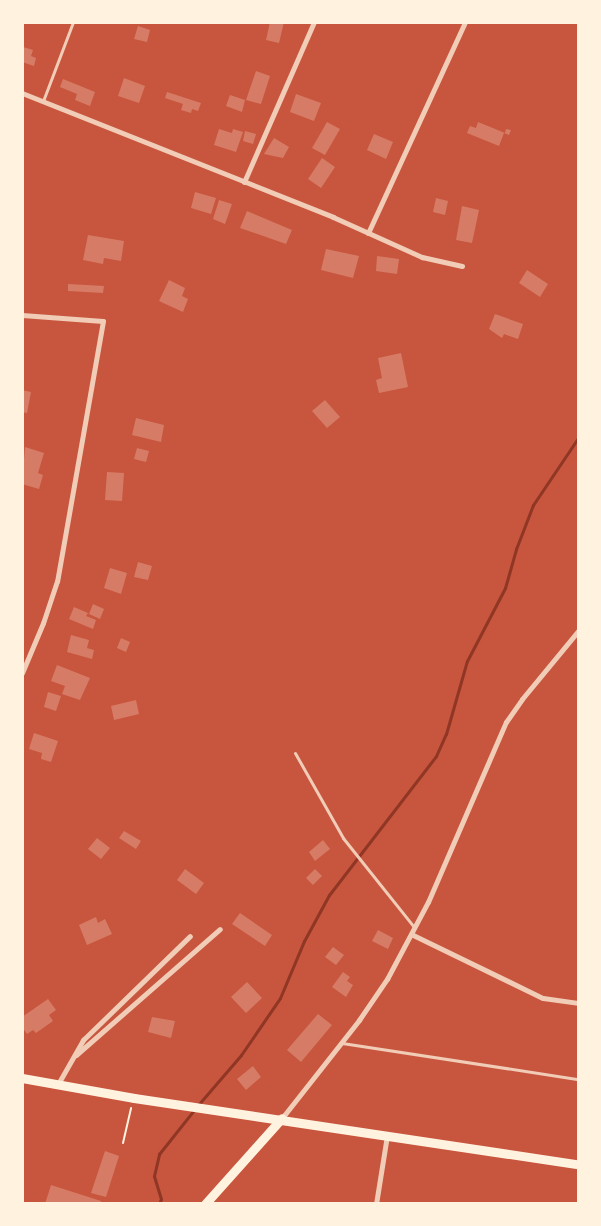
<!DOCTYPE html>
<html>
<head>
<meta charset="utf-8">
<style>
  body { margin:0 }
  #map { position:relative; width:601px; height:1226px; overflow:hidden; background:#c8553d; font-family:"Archivo Narrow",sans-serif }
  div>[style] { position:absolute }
  .stream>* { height:3px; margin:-1.5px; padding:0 1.5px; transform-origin:1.5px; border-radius:1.5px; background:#8f3625 }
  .building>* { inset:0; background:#d67c66 }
  .path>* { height:2px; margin:-1px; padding:0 1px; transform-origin:1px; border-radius:1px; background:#fff3e0 }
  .service>* { height:3px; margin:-1.5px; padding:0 1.5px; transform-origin:1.5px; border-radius:1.5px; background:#f1ccb7 }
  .minor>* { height:5px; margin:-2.5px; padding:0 2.5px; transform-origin:2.5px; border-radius:2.5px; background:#f1ccb7 }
  .primary>* { height:9px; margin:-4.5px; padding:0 4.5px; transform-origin:4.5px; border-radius:4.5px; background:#fff3e0 }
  span { translate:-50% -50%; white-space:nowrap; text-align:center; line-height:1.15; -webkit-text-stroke:5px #fff3e0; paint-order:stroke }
  .frame { position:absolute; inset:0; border:24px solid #fff3e0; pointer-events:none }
</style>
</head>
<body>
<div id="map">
  <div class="stream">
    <i style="left:198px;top:1105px;width:66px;rotate:-49.3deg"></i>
    <i style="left:241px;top:1055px;width:69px;rotate:-55.6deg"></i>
    <i style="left:280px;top:998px;width:62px;rotate:-67.2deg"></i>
    <i style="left:304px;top:941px;width:52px;rotate:-61.5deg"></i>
    <i style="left:329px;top:895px;width:175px;rotate:-52.4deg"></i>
    <i style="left:436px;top:756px;width:24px;rotate:-66deg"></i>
    <i style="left:446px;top:734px;width:76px;rotate:-74deg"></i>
    <i style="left:467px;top:661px;width:82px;rotate:-62.5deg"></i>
    <i style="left:505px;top:588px;width:41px;rotate:-74.2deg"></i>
    <i style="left:516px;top:549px;width:47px;rotate:-68.9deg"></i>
    <i style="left:533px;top:505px;width:81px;rotate:-56.1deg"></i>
    <i style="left:159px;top:1204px;width:5px;rotate:-68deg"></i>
    <i style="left:161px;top:1199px;width:24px;rotate:-107deg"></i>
    <i style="left:154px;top:1176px;width:23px;rotate:-77deg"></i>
    <i style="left:159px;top:1154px;width:56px;rotate:-51.5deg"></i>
  </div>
  <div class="building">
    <i style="clip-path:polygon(270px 22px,284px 22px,279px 43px,266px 40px)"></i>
    <i style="clip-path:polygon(138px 26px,150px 30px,147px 42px,134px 39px)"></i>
    <i style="clip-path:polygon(23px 47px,33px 50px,31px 56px,36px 58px,34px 66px,22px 62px)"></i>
    <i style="clip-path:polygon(256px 71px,270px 76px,261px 104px,246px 100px)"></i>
    <i style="clip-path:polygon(124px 78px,145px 86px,139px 103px,118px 96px)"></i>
    <i style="clip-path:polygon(63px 79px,95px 92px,90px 106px,75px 100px,77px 94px,60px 87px)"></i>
    <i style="clip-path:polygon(167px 92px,201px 103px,198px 111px,192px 109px,191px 113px,181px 110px,183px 104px,165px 98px)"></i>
    <i style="clip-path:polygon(296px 94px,321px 103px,314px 121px,290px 112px)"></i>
    <i style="clip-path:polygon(230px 95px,245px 100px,242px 112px,226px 106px)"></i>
    <i style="clip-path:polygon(327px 122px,340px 129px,325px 155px,312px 148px)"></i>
    <i style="clip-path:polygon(478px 122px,505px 133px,506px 129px,511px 130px,509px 135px,504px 133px,499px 146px,467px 133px,470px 126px,476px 128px)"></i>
    <i style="clip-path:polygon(219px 129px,232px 133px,233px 129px,243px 132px,236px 152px,214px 145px)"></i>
    <i style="clip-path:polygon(245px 131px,256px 134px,253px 144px,243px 141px)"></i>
    <i style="clip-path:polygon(374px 134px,393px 142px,386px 159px,367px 150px)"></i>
    <i style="clip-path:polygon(274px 138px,289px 147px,283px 158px,264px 154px)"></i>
    <i style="clip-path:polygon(322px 158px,335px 167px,321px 188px,308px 179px)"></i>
    <i style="clip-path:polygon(195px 192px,216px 198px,211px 214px,191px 208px)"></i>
    <i style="clip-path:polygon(436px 198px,448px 201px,445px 215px,433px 212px)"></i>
    <i style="clip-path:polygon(219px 200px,232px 204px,225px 224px,213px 219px)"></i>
    <i style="clip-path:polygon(462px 206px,479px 210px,472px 243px,456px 240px)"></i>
    <i style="clip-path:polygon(247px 211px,292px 230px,286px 244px,240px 228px)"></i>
    <i style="clip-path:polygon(88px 235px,124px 241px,121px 261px,104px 258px,103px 264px,83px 260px)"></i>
    <i style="clip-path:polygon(326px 249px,359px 256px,353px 278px,321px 270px)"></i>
    <i style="clip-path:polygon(377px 256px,399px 259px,397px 274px,376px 271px)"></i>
    <i style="clip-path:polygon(527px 270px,548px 284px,540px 297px,519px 283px)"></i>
    <i style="clip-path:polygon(169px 280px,185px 288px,182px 296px,188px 299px,183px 312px,159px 301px)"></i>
    <i style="clip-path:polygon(68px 284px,104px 286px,103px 293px,68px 291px)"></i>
    <i style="clip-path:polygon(495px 314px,523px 324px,518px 339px,504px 334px,502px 338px,489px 329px)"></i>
    <i style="clip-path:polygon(401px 353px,408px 387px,379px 393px,376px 380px,382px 378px,378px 358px)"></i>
    <i style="clip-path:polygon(22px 390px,31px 392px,27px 413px,22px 412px)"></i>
    <i style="clip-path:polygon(325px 400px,340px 417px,327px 428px,312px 411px)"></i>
    <i style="clip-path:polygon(136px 418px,164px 425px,161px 442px,132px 435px)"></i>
    <i style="clip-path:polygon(25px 447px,44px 453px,38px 473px,43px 475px,39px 489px,22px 484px)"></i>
    <i style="clip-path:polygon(137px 448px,149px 451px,146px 462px,134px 459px)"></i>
    <i style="clip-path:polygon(107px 472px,124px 473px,122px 501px,105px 500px)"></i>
    <i style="clip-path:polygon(138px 562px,152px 566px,148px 580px,134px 577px)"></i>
    <i style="clip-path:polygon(110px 568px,127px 573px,121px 594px,104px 588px)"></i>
    <i style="clip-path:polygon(93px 604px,104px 609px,100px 619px,89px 614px)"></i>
    <i style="clip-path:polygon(74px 607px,88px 613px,86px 616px,96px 620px,93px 629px,69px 619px)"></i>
    <i style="clip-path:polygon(71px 635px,89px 640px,87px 648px,94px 650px,92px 659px,67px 652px)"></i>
    <i style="clip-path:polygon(121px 638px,130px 642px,126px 652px,117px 648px)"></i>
    <i style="clip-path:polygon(57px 665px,90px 678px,80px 700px,62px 694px,65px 686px,51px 681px)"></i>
    <i style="clip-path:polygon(48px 692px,61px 696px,56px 711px,44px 707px)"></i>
    <i style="clip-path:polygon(136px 700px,139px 714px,114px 720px,111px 706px)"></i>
    <i style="clip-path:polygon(34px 733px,58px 741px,51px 762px,41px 759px,42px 753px,29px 749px)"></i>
    <i style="clip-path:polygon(124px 831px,141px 841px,136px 849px,119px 838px)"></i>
    <i style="clip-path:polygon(97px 838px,110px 848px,101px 859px,88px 849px)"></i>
    <i style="clip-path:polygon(323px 840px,330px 849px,315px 861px,309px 852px)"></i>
    <i style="clip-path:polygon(185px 869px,204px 883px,196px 894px,177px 880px)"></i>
    <i style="clip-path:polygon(315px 869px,322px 876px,313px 885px,306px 878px)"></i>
    <i style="clip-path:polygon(240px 913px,272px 935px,265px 946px,232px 924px)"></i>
    <i style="clip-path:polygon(96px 917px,98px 923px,105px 919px,112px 934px,87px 945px,79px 925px)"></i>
    <i style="clip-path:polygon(378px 930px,393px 938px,388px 949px,372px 941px)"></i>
    <i style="clip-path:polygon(333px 947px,344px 955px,336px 965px,325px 957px)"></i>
    <i style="clip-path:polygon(343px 972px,350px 977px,347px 981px,353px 985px,346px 997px,332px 987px)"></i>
    <i style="clip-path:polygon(247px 982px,262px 998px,246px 1013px,231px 997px)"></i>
    <i style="clip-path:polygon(48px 999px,56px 1010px,49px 1015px,53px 1021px,36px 1033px,33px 1030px,27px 1034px,22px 1027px,22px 1017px)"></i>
    <i style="clip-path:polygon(318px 1014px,332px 1025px,301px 1062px,287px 1050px)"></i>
    <i style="clip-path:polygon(152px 1017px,175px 1021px,171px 1038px,148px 1032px)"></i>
    <i style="clip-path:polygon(253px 1066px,261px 1077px,246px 1090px,237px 1079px)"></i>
    <i style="clip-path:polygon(105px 1151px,119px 1156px,106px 1197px,91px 1193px)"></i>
    <i style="clip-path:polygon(51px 1185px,101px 1201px,100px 1204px,45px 1204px)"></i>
  </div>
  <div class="path">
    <i style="left:123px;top:1143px;width:36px;rotate:-77deg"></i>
  </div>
  <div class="service">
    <i style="left:43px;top:101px;width:85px;rotate:-69.2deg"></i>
    <i style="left:295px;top:753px;width:98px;rotate:60.5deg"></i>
    <i style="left:343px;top:838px;width:114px;rotate:51.4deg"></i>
    <i style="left:342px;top:1043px;width:239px;rotate:8.7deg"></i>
  </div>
  <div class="minor">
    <i style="left:22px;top:93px;width:335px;rotate:21.7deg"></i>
    <i style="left:333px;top:217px;width:98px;rotate:24.2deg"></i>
    <i style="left:422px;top:257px;width:41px;rotate:12.7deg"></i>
    <i style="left:244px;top:182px;width:175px;rotate:-66.4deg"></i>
    <i style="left:368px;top:233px;width:232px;rotate:-65.3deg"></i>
    <i style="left:22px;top:315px;width:81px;rotate:4.2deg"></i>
    <i style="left:103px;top:321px;width:264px;rotate:100deg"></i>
    <i style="left:57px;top:581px;width:44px;rotate:108.4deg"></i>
    <i style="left:43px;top:623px;width:54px;rotate:112.8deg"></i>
    <i style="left:413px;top:935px;width:144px;rotate:25.9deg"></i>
    <i style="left:543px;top:998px;width:35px;rotate:8deg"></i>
    <i style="left:76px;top:1055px;width:191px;rotate:-41.2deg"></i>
    <i style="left:58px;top:1084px;width:51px;rotate:-60.4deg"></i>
    <i style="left:83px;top:1040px;width:149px;rotate:-44.2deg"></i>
    <i style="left:282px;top:1118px;width:125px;rotate:-51.8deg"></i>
    <i style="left:359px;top:1020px;width:50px;rotate:-55.7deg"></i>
    <i style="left:387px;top:979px;width:87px;rotate:-62deg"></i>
    <i style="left:428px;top:902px;width:196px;rotate:-66.6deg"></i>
    <i style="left:506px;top:722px;width:28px;rotate:-55deg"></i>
    <i style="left:522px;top:699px;width:88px;rotate:-50.5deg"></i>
    <i style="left:376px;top:1204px;width:70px;rotate:-80.9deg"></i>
  </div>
  <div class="primary">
    <i style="left:22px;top:1078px;width:114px;rotate:10.1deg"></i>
    <i style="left:134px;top:1098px;width:449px;rotate:8.5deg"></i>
    <i style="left:205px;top:1204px;width:115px;rotate:-48.2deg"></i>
  </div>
  <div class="frame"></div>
</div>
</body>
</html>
